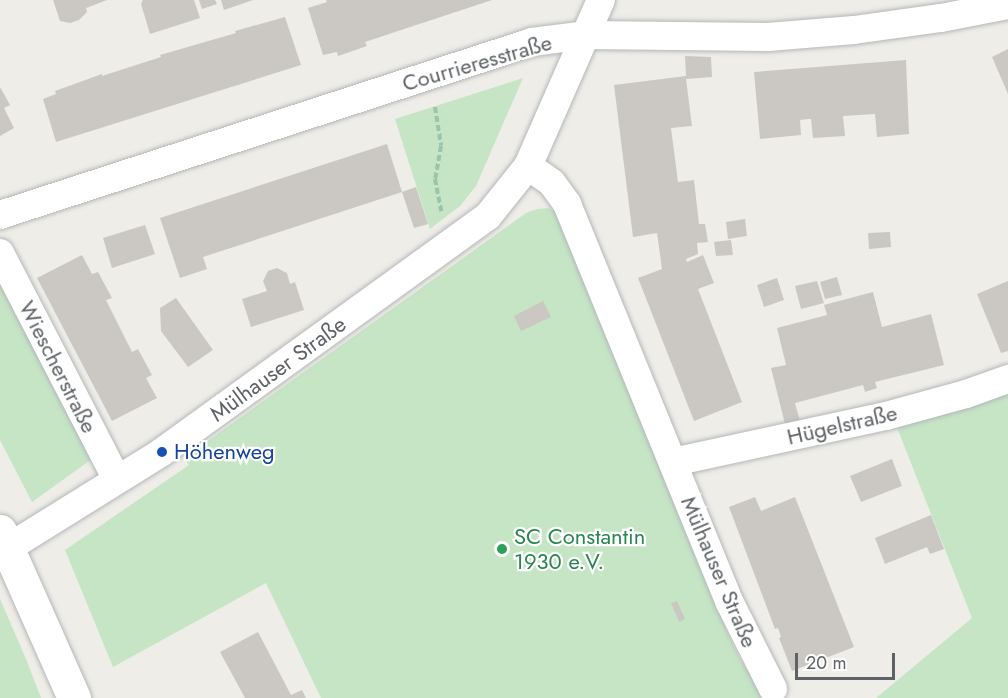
<!DOCTYPE html>
<html>
<head>
<meta charset="utf-8">
<style>
  body { margin:0 }
  #map { position:relative; width:1008px; height:698px; overflow:hidden; background:#efede7; font-family:Jost,sans-serif }
  div>[style] { position:absolute }
  .green>* { inset:0; background:#c5e5c5 }
  .building>* { inset:0; background:#cbc8c4 }
  .path>* { height:4px; margin-top:-2px; transform-origin:0; background:repeating-linear-gradient(90deg,#9dc3a8 0 6px,transparent 0 9px) }
  .roads { filter:drop-shadow(0 0 2px #b4b7ba) drop-shadow(0 0 2px #b4b7ba) }
  .minor>* { height:28px; margin:-14px; padding:0 14px; transform-origin:14px; border-radius:14px; background:#fff }
  .secondary>* { height:33px; margin:-16.5px; padding:0 16.5px; transform-origin:16.5px; border-radius:16.5px; background:#fff }
  .dots>* { width:16px; height:16px; translate:-50% -50%; box-sizing:border-box; border:3px solid #fff; border-radius:50% }
  span { translate:-50% -50%; white-space:nowrap; text-align:center; line-height:1.15; -webkit-text-stroke:4.5px #fff; paint-order:stroke }
  .street-label { font-size:22px; color:#5e6266 }
  .transit-label { font-size:22px; color:#164399 }
  .left { translate:0 -50%; text-align:left }
  .leisure-label { font-size:22px; color:#27864d }
  .scale { position:absolute; left:795px; top:653px; width:100px; height:27px; box-sizing:border-box; border:3px solid #5e6266; border-top:0; padding-left:8px; font-size:18px; line-height:21px; white-space:nowrap; color:#5e6266; -webkit-text-stroke:4px #fff; paint-order:stroke }
</style>
</head>
<body>
<div id="map">
  <div class="green">
    <i style="clip-path:polygon(523px 78px,476px 186px,460px 206px,430px 229px,395px 119px)"></i>
    <i style="clip-path:polygon(549px 208px,559px 214px,622px 363px,728px 634px,741px 661px,768px 698px,321px 698px,266px 583px,113px 667px,65px 550px,189px 465px,184px 458px,526px 213px,537px 209px)"></i>
    <i style="clip-path:polygon(0 281px,92px 459px,32px 502px,0 440px)"></i>
    <i style="clip-path:polygon(1008px 391px,1008px 698px,876px 698px,972px 618px,898px 430px,899px 426px)"></i>
    <i style="clip-path:polygon(0 599px,26px 659px,41px 698px,0 698px)"></i>
  </div>
  <div class="building">
    <i style="clip-path:polygon(53px 0,107px 0,86px 8px,87px 12px,79px 20px,70px 23px,60px 21px)"></i>
    <i style="clip-path:polygon(143px 0,194px 0,200px 18px,150px 34px,141px 4px)"></i>
    <i style="clip-path:polygon(199px 0,215px 0,217px 4px,202px 9px)"></i>
    <i style="clip-path:polygon(221px 0,253px 0,224px 10px)"></i>
    <i style="clip-path:polygon(326px 0,492px 0,365px 42px,367px 46px,338px 56px,337px 52px,323px 55px,308px 8px,327px 2px)"></i>
    <i style="clip-path:polygon(285px 17px,301px 65px,56px 142px,43px 99px,56px 94px,55px 91px,102px 74px,102px 76px,161px 57px,160px 55px,236px 33px,235px 31px)"></i>
    <i style="clip-path:polygon(1008px 49px,1008px 94px,992px 57px)"></i>
    <i style="clip-path:polygon(685px 56px,711px 57px,712px 77px,686px 79px,692px 126px,671px 128px,678px 182px,694px 180px,699px 224px,705px 224px,708px 242px,697px 243px,698px 254px,686px 259px,687px 262px,703px 255px,714px 283px,698px 289px,742px 402px,694px 421px,638px 278px,662px 269px,657px 233px,633px 237px,614px 85px,686px 76px)"></i>
    <i style="clip-path:polygon(906px 60px,909px 134px,877px 137px,875px 114px,843px 116px,845px 136px,813px 138px,811px 119px,808px 119px,800px 120px,801px 135px,760px 139px,754px 72px)"></i>
    <i style="clip-path:polygon(0 87px,10px 105px,4px 108px,14px 128px,0 136px)"></i>
    <i style="clip-path:polygon(387px 144px,402px 192px,416px 187px,428px 224px,414px 228px,402px 192px,203px 257px,207px 269px,180px 278px,160px 218px)"></i>
    <i style="clip-path:polygon(745px 219px,747px 236px,728px 239px,726px 222px)"></i>
    <i style="clip-path:polygon(145px 225px,155px 254px,112px 268px,103px 238px)"></i>
    <i style="clip-path:polygon(890px 232px,891px 247px,869px 249px,868px 233px)"></i>
    <i style="clip-path:polygon(731px 240px,733px 255px,716px 256px,714px 242px)"></i>
    <i style="clip-path:polygon(82px 255px,92px 274px,98px 272px,112px 298px,106px 300px,132px 352px,138px 349px,152px 375px,146px 378px,157px 398px,112px 421px,37px 278px)"></i>
    <i style="clip-path:polygon(277px 268px,287px 273px,290px 284px,295px 282px,304px 310px,251px 327px,242px 299px,267px 291px,263px 281px,268px 271px)"></i>
    <i style="clip-path:polygon(837px 277px,842px 295px,825px 299px,820px 282px)"></i>
    <i style="clip-path:polygon(777px 278px,784px 300px,764px 307px,757px 285px)"></i>
    <i style="clip-path:polygon(817px 281px,824px 303px,801px 309px,795px 286px)"></i>
    <i style="clip-path:polygon(1008px 281px,1008px 351px,1001px 353px,977px 294px)"></i>
    <i style="clip-path:polygon(873px 292px,882px 327px,931px 314px,944px 365px,875px 382px,877px 388px,865px 392px,863px 385px,795px 403px,800px 421px,785px 424px,771px 368px,786px 365px,777px 328px,827px 315px,824px 305px)"></i>
    <i style="clip-path:polygon(176px 298px,213px 350px,188px 367px,161px 331px,160px 308px)"></i>
    <i style="clip-path:polygon(543px 301px,551px 317px,521px 331px,514px 316px)"></i>
    <i style="clip-path:polygon(892px 459px,902px 486px,861px 502px,850px 476px)"></i>
    <i style="clip-path:polygon(755px 497px,761px 511px,795px 497px,854px 647px,792px 671px,779px 638px,781px 637px,778px 628px,775px 629px,729px 507px)"></i>
    <i style="clip-path:polygon(931px 515px,944px 549px,930px 554px,927px 547px,885px 564px,875px 538px)"></i>
    <i style="clip-path:polygon(677px 601px,685px 619px,679px 622px,671px 603px)"></i>
    <i style="clip-path:polygon(258px 632px,291px 695px,302px 690px,306px 698px,245px 698px,220px 652px)"></i>
  </div>
  <div class="path">
    <i style="left:435px;top:107px;width:39px;rotate:81deg"></i>
    <i style="left:441px;top:146px;width:34px;rotate:100deg"></i>
    <i style="left:435px;top:179px;width:33px;rotate:79deg"></i>
  </div>
  <div class="roads">
    <div class="minor">
      <i style="left:528px;top:166px;width:29px;rotate:35deg"></i>
      <i style="left:552px;top:183px;width:26px;rotate:54deg"></i>
      <i style="left:567px;top:204px;width:431px;rotate:67.8deg"></i>
      <i style="left:730px;top:603px;width:96px;rotate:63.4deg"></i>
      <i style="left:0;top:215px;width:559px;rotate:-18.01deg"></i>
      <i style="left:532px;top:42px;width:54px;rotate:-7.4deg"></i>
      <i style="left:586px;top:35px;width:182px;rotate:0.6deg"></i>
      <i style="left:768px;top:37px;width:86px;rotate:-4.7deg"></i>
      <i style="left:854px;top:30px;width:88px;rotate:-7.9deg"></i>
      <i style="left:941px;top:18px;width:68px;rotate:-11deg"></i>
      <i style="left:0;top:253px;width:255px;rotate:62.7deg"></i>
      <i style="left:673px;top:462px;width:218px;rotate:-12.2deg"></i>
      <i style="left:886px;top:416px;width:83px;rotate:-15.4deg"></i>
      <i style="left:966px;top:394px;width:45px;rotate:-19.7deg"></i>
      <i style="left:8px;top:548px;width:181px;rotate:-31.9deg"></i>
      <i style="left:162px;top:452px;width:402px;rotate:-35.9deg"></i>
      <i style="left:488px;top:216px;width:64px;rotate:-51.3deg"></i>
      <i style="left:528px;top:166px;width:181px;rotate:-66.3deg"></i>
    </div>
    <div class="secondary">
      <i style="left:0;top:531px;width:183px;rotate:66.1deg"></i>
    </div>
  </div>
  <div class="dots">
    <i style="left:162px;top:452px;background:#1a4fb4"></i>
    <i style="left:502px;top:549px;background:#2e9e5b"></i>
  </div>
  <div class="street-label">
    <span style="left:477px;top:63px;rotate:-16deg">Courrieresstraße</span>
    <span style="left:58px;top:367px;rotate:63deg">Wiescherstraße</span>
    <span style="left:278px;top:369px;rotate:-36deg">Mülhauser Straße</span>
    <span style="left:842px;top:425px;rotate:-13deg">Hügelstraße</span>
    <span style="left:719px;top:572px;rotate:67deg">Mülhauser Straße</span>
  </div>
  <div class="transit-label">
    <span class="left" style="left:174px;top:452px">Höhenweg</span>
  </div>
  <div class="leisure-label">
    <span class="left" style="left:514px;top:549px">SC Constantin<br>1930 e.V.</span>
  </div>
  <div class="scale">20 m</div>
</div>
</body>
</html>
